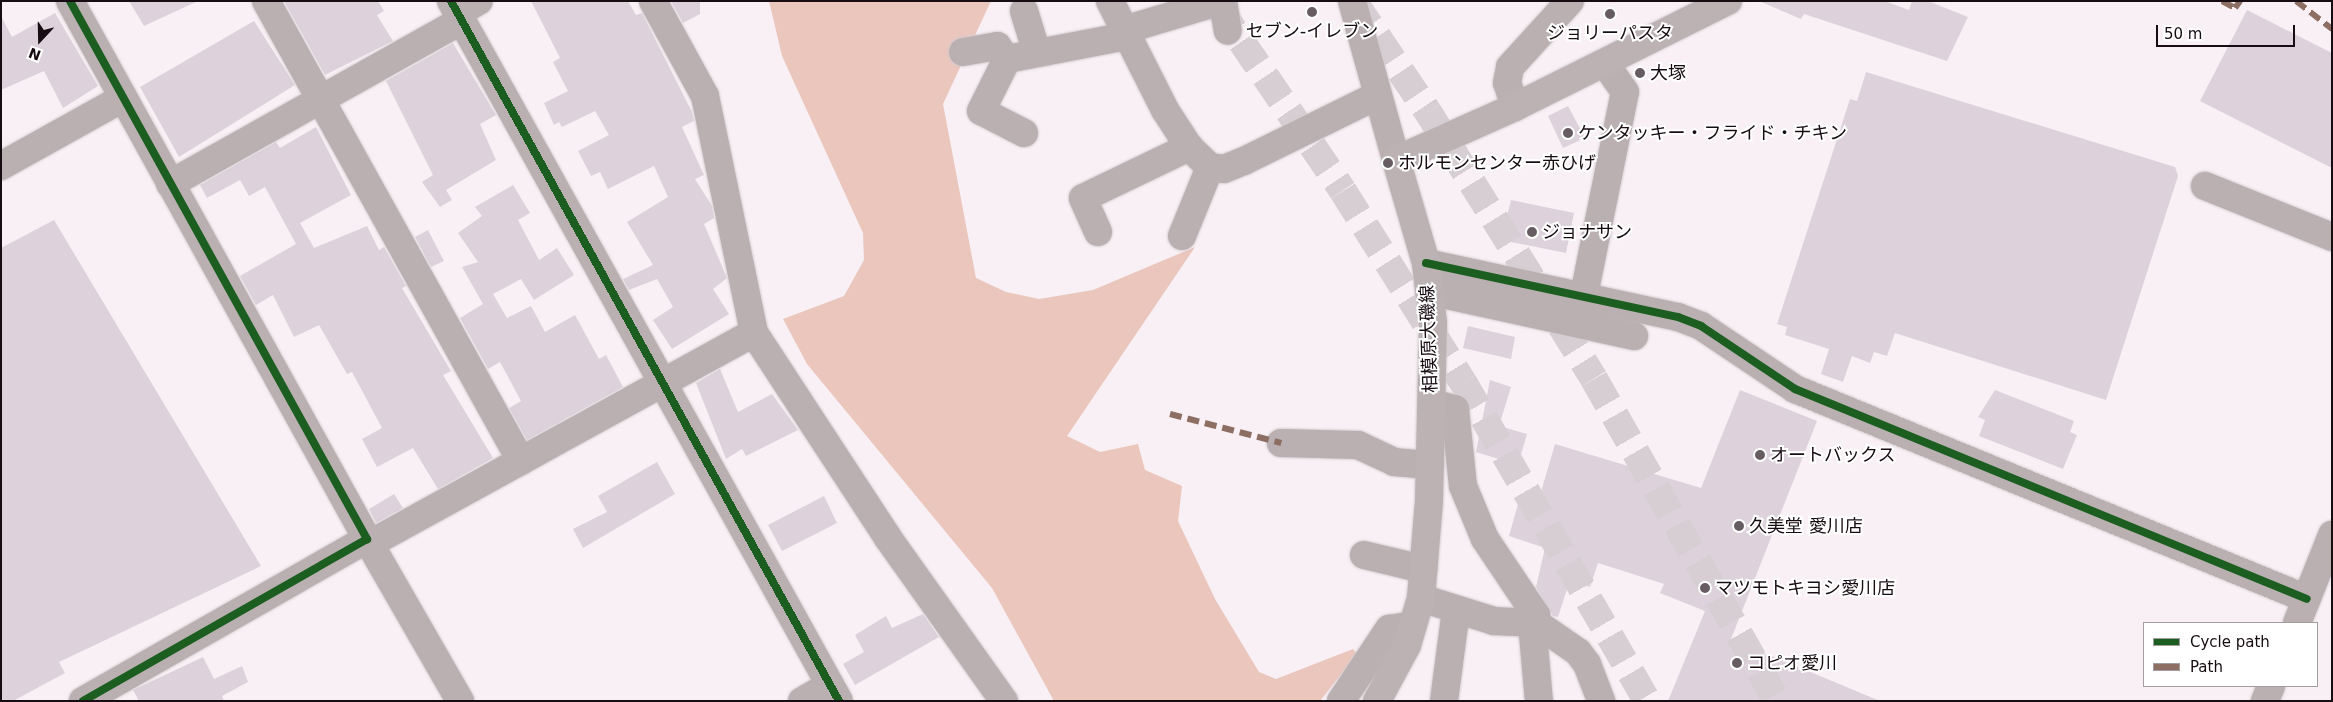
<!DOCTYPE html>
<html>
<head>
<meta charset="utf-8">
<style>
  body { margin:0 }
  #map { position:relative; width:2333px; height:702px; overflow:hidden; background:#f8f0f4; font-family:"DejaVu Sans","Noto Sans JP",sans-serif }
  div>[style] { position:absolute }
  .forest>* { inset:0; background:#eac6bd }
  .building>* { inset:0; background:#ddd2dc }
  .highway-tunnel>* { height:28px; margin-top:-14px; transform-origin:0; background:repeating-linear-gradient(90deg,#d6ced2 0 28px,transparent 0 42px) }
  .roads { filter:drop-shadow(0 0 1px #d3ccd0) drop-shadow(0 0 1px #d3ccd0) }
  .minor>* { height:28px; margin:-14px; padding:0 14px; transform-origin:14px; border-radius:14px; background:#baafb1 }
  .major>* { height:28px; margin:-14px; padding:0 14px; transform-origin:14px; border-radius:14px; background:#bcb2b4 }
  .quiet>* { height:6px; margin-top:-3px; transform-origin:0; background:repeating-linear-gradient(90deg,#8d6e63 0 12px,transparent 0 18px) }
  .cycleway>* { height:8px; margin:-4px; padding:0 4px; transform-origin:4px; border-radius:4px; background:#1b5e20 }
  .dots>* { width:14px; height:14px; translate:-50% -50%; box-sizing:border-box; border:2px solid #fff; border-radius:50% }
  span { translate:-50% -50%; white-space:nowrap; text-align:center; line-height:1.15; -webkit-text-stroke:4px #fff; paint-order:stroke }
  .poi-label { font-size:18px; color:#170c12 }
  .left { translate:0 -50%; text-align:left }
  .street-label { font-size:18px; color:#170c12 }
  .frame { position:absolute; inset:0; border:2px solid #170c12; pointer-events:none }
  .legend { position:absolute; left:2143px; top:622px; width:175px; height:65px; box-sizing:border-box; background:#fff; border:1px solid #a29ea0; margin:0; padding:6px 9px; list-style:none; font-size:15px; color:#170c12 }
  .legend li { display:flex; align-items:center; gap:10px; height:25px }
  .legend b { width:25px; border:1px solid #a29ea0 }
  .north { position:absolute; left:15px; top:15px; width:50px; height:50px; -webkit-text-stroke:4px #fff; paint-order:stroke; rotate:201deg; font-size:14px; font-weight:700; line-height:20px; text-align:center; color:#170c12 }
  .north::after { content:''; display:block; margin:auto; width:18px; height:22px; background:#170c12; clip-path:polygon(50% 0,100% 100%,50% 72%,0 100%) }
  .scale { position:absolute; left:2156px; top:25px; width:139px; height:22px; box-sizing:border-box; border:2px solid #170c12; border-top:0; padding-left:6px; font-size:15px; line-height:18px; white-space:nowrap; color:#170c12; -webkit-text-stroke:4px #fff; paint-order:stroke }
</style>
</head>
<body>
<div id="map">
  <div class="forest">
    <i style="clip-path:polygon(769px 1px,991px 1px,943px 104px,976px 278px,1006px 292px,1039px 299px,1093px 290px,1195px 247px,1067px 436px,1100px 452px,1138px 444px,1145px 470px,1182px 486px,1178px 521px,1215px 599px,1259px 672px,1276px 679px,1353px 649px,1357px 654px,1320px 701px,1054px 701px,992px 588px,807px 364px,783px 319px,844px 296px,864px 260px,863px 233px,782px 56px)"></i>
  </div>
  <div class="building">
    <i style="clip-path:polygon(129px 1px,198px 1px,144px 26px)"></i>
    <i style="clip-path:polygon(284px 1px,378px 1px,384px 11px,377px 15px,393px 41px,325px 75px)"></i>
    <i style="clip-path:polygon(531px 1px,628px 1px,636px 15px,642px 13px,692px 112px,694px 121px,682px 127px,704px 175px,695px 179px,712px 206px,714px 218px,704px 224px,727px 278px,713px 289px,729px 314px,672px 349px,653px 320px,673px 307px,657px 279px,629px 290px,623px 279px,653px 265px,627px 222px,668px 197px,654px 166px,608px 189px,600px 172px,591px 176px,578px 151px,609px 135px,595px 111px,562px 127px,559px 122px,554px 125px,544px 103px,568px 91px,553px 62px,560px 58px)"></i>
    <i style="clip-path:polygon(671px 1px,700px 1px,700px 14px,683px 23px)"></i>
    <i style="clip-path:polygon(1759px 1px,1885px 1px,1909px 10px,1912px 1px,1928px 1px,1968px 17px,1947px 61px,1804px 14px,1801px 19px)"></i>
    <i style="clip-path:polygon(2247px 10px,2332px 53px,2332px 168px,2200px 101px)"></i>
    <i style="clip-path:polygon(55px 13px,98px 86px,63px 108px,44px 71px,1px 90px,1px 16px,12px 37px)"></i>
    <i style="clip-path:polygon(254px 21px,295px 85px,179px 157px,140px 87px)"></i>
    <i style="clip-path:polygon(453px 43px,496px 115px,480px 124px,496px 160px,446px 190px,452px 200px,440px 207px,422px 182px,433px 175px,386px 81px)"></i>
    <i style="clip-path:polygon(1866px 72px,2175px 167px,2178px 176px,2106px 400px,1895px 333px,1887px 356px,1874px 352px,1870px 363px,1852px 356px,1843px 382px,1821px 374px,1829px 349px,1785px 335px,1787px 327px,1777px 324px,1850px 99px,1857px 101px)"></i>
    <i style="clip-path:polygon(1568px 106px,1585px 138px,1563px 148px,1548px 116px)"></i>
    <i style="clip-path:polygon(316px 127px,351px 195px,300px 223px,314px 248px,367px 226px,379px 250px,384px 247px,406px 286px,402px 288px,451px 371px,443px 375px,493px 458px,438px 489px,413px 448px,377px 467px,362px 439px,382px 428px,352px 372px,347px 374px,319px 325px,294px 337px,273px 295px,256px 305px,240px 276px,296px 244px,265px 187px,249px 196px,240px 180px,207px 198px,200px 185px,276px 142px,280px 148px)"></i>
    <i style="clip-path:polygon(513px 185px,530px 213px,518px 220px,539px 260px,557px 248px,574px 275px,534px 300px,521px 279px,493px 294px,507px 318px,531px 306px,545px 332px,575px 315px,599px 359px,606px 355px,623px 387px,527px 440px,509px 408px,521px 401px,500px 362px,488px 369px,460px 318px,483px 304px,462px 267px,478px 262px,458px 233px,482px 216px,475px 207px)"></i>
    <i style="clip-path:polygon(1511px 200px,1574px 213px,1566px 253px,1501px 240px)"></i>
    <i style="clip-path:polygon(54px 220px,261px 566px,59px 662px,65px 673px,13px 701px,1px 701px,1px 248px)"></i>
    <i style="clip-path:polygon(428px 230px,444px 261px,431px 267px,415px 237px)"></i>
    <i style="clip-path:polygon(1468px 326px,1515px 337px,1511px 359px,1463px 348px)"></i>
    <i style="clip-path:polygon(720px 369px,738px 412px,772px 394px,798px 430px,746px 456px,742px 449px,726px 459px,696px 383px)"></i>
    <i style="clip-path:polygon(1490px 380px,1511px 387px,1499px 426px,1527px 434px,1518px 465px,1476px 452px)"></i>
    <i style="clip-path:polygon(1740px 390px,1817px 421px,1731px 639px,1880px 701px,1668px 701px,1705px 611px,1660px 593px,1664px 584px,1598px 563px,1590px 587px,1570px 580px,1558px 617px,1553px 616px,1536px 587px,1545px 548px,1509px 536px,1520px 497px,1538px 502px,1555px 444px,1701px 488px)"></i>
    <i style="clip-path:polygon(1995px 390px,2074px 421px,2070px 432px,2077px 435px,2063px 469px,1979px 436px,1985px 420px,1978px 417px)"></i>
    <i style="clip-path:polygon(657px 462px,675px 494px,583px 548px,573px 529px,607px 512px,598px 496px)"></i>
    <i style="clip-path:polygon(394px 494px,403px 508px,376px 523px,369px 509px)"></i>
    <i style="clip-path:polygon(824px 496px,837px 523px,782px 551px,768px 525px)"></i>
    <i style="clip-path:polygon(923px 614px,939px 637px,855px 685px,843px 664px,864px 652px,855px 635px,886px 616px,892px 628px)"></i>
    <i style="clip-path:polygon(203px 657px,214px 679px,242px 666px,248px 682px,222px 696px,224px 701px,139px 701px,133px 690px)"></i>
  </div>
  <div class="highway-tunnel">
    <i style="left:1354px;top:2px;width:133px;rotate:56.1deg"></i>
    <i style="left:1428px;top:112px;width:314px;rotate:58.1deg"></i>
    <i style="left:1594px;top:379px;width:370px;rotate:60.4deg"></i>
    <i style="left:1218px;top:7px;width:222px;rotate:55.8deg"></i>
    <i style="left:1343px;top:191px;width:226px;rotate:57.9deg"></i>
    <i style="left:1463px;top:382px;width:368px;rotate:60deg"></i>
  </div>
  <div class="roads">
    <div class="minor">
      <i style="left:70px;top:1px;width:615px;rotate:61.1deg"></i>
      <i style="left:367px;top:539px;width:327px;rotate:150.3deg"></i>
      <i style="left:266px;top:1px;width:526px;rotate:61deg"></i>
      <i style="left:451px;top:1px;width:800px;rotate:61deg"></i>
      <i style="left:653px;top:1px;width:108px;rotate:61.3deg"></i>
      <i style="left:705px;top:96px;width:242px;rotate:78.3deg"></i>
      <i style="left:754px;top:333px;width:245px;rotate:56.8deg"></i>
      <i style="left:888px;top:538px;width:200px;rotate:54.6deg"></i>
      <i style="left:1110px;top:1px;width:122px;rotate:63.2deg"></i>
      <i style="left:1165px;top:110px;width:44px;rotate:57deg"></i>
      <i style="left:1189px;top:147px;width:29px;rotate:44deg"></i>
      <i style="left:1210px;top:167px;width:14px;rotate:8deg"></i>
      <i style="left:1224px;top:169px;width:22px;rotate:-22deg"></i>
      <i style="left:1244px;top:161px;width:147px;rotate:-26.2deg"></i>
      <i style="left:1223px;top:1px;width:30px;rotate:81deg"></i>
      <i style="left:1352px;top:1px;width:165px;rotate:74.5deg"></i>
      <i style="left:1024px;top:11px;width:44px;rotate:72.8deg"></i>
      <i style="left:1124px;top:30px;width:101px;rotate:-16.6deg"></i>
      <i style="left:963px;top:52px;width:35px;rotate:-10deg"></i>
      <i style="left:997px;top:46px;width:16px;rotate:52deg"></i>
      <i style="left:1515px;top:107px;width:25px;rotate:-108deg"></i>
      <i style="left:1507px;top:83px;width:16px;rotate:-79deg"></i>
      <i style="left:1510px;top:67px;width:89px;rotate:-47.7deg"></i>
      <i style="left:1024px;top:133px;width:48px;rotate:-152.9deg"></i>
      <i style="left:981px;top:111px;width:58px;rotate:-63.4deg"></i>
      <i style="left:1007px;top:59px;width:122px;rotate:-10.9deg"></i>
      <i style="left:1px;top:166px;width:140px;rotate:-29.1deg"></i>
      <i style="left:170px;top:184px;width:327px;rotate:-29.3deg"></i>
      <i style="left:455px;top:24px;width:11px;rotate:-75deg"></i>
      <i style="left:458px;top:13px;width:24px;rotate:-30deg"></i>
      <i style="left:2205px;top:186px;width:137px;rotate:21.9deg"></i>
      <i style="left:1098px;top:232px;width:37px;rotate:-114deg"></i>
      <i style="left:1083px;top:198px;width:118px;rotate:-25.7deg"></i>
      <i style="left:1182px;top:236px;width:74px;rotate:-67.9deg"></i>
      <i style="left:1426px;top:263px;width:258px;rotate:12.1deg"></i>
      <i style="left:1678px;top:317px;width:25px;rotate:21deg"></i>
      <i style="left:1701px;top:326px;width:113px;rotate:33.8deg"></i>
      <i style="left:1795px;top:389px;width:553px;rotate:22.3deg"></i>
      <i style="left:1429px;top:291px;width:210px;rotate:12.4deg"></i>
      <i style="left:1584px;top:295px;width:207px;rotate:-78.6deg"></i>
      <i style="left:1625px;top:92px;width:35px;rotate:-125deg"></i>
      <i style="left:1432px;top:403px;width:24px;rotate:15deg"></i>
      <i style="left:1455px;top:409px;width:77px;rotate:84.1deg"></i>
      <i style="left:1463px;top:486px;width:57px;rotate:67.5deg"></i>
      <i style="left:1485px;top:539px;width:92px;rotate:56.1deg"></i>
      <i style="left:1536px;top:615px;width:8px;rotate:90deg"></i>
      <i style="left:1536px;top:623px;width:51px;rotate:34.6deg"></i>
      <i style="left:1578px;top:652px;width:15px;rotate:53deg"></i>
      <i style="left:1587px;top:664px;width:40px;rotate:69deg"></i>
      <i style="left:1281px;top:443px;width:77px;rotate:1.5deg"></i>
      <i style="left:1358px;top:445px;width:40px;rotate:25deg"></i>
      <i style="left:1394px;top:462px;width:36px;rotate:5deg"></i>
      <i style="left:367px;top:539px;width:8px;rotate:14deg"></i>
      <i style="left:375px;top:541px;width:432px;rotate:-28.8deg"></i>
      <i style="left:367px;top:539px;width:187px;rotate:60.1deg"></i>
      <i style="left:1364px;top:555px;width:61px;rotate:13.3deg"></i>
      <i style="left:1421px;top:598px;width:77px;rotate:17.5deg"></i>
      <i style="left:1494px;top:621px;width:42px;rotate:2.7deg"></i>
      <i style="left:1532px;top:623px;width:78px;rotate:84.9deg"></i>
      <i style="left:2297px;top:623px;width:95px;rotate:-68.3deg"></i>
      <i style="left:802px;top:701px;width:32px;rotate:-30deg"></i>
      <i style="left:1341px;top:701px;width:87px;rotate:-56.3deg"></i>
      <i style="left:1389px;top:629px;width:24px;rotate:-9deg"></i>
      <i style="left:1444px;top:701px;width:92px;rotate:-82.5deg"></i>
      <i style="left:2265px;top:701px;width:16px;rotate:-68deg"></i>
    </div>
    <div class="major">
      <i style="left:1377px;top:701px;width:64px;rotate:-61.8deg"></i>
      <i style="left:1407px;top:645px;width:49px;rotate:-73.4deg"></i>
      <i style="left:1421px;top:598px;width:98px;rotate:-85.3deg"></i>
      <i style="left:1429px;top:500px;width:177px;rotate:-88.7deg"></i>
      <i style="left:1433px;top:323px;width:60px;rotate:-96.7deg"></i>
      <i style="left:1426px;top:263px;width:107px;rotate:-106.2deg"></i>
      <i style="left:1396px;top:160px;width:130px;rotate:-24deg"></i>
      <i style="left:1515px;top:107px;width:238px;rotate:-26.5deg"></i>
    </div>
  </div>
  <div class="quiet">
    <i style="left:2222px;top:1px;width:15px;rotate:28deg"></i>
    <i style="left:2235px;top:8px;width:9px;rotate:-54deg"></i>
    <i style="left:2296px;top:1px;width:46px;rotate:37.9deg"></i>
    <i style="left:1170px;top:414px;width:115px;rotate:14.6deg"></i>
  </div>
  <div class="cycleway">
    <i style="left:70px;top:1px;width:615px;rotate:61.1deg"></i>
    <i style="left:367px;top:539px;width:327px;rotate:150.3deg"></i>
    <i style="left:451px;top:1px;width:800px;rotate:61deg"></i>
    <i style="left:1426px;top:263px;width:258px;rotate:12.1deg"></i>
    <i style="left:1678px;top:317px;width:25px;rotate:21deg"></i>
    <i style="left:1701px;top:326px;width:113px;rotate:33.8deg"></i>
    <i style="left:1795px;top:389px;width:553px;rotate:22.3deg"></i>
  </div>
  <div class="dots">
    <i style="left:1312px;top:12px;background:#665c61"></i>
    <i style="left:1610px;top:14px;background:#665c61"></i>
    <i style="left:1640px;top:73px;background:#665c61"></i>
    <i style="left:1568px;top:133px;background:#665c61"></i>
    <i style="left:1388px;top:163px;background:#665c61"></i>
    <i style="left:1532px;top:232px;background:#665c61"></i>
    <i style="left:1760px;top:455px;background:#665c61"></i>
    <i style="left:1739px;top:526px;background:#665c61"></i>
    <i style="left:1705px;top:588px;background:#665c61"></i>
    <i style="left:1737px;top:663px;background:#665c61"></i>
  </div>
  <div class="poi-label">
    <span style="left:1312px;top:31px">セブン-イレブン</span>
    <span style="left:1610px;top:33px">ジョリーパスタ</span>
    <span class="left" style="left:1650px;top:73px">大塚</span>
    <span class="left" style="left:1578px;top:133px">ケンタッキー・フライド・チキン</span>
    <span class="left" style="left:1398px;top:163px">ホルモンセンター赤ひげ</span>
    <span class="left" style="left:1542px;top:232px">ジョナサン</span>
    <span class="left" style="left:1770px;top:455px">オートバックス</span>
    <span class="left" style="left:1749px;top:526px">久美堂 愛川店</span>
    <span class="left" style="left:1715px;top:588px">マツモトキヨシ愛川店</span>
    <span class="left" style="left:1747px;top:663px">コピオ愛川</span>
  </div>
  <div class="street-label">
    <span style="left:1429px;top:339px;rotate:-92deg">相模原大磯線</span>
  </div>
  <div class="frame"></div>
  <ul class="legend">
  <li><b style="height:6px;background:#1b5e20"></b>Cycle path</li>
  <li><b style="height:6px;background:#8d6e63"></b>Path</li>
  </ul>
  <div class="north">N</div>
  <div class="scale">50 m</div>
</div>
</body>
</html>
